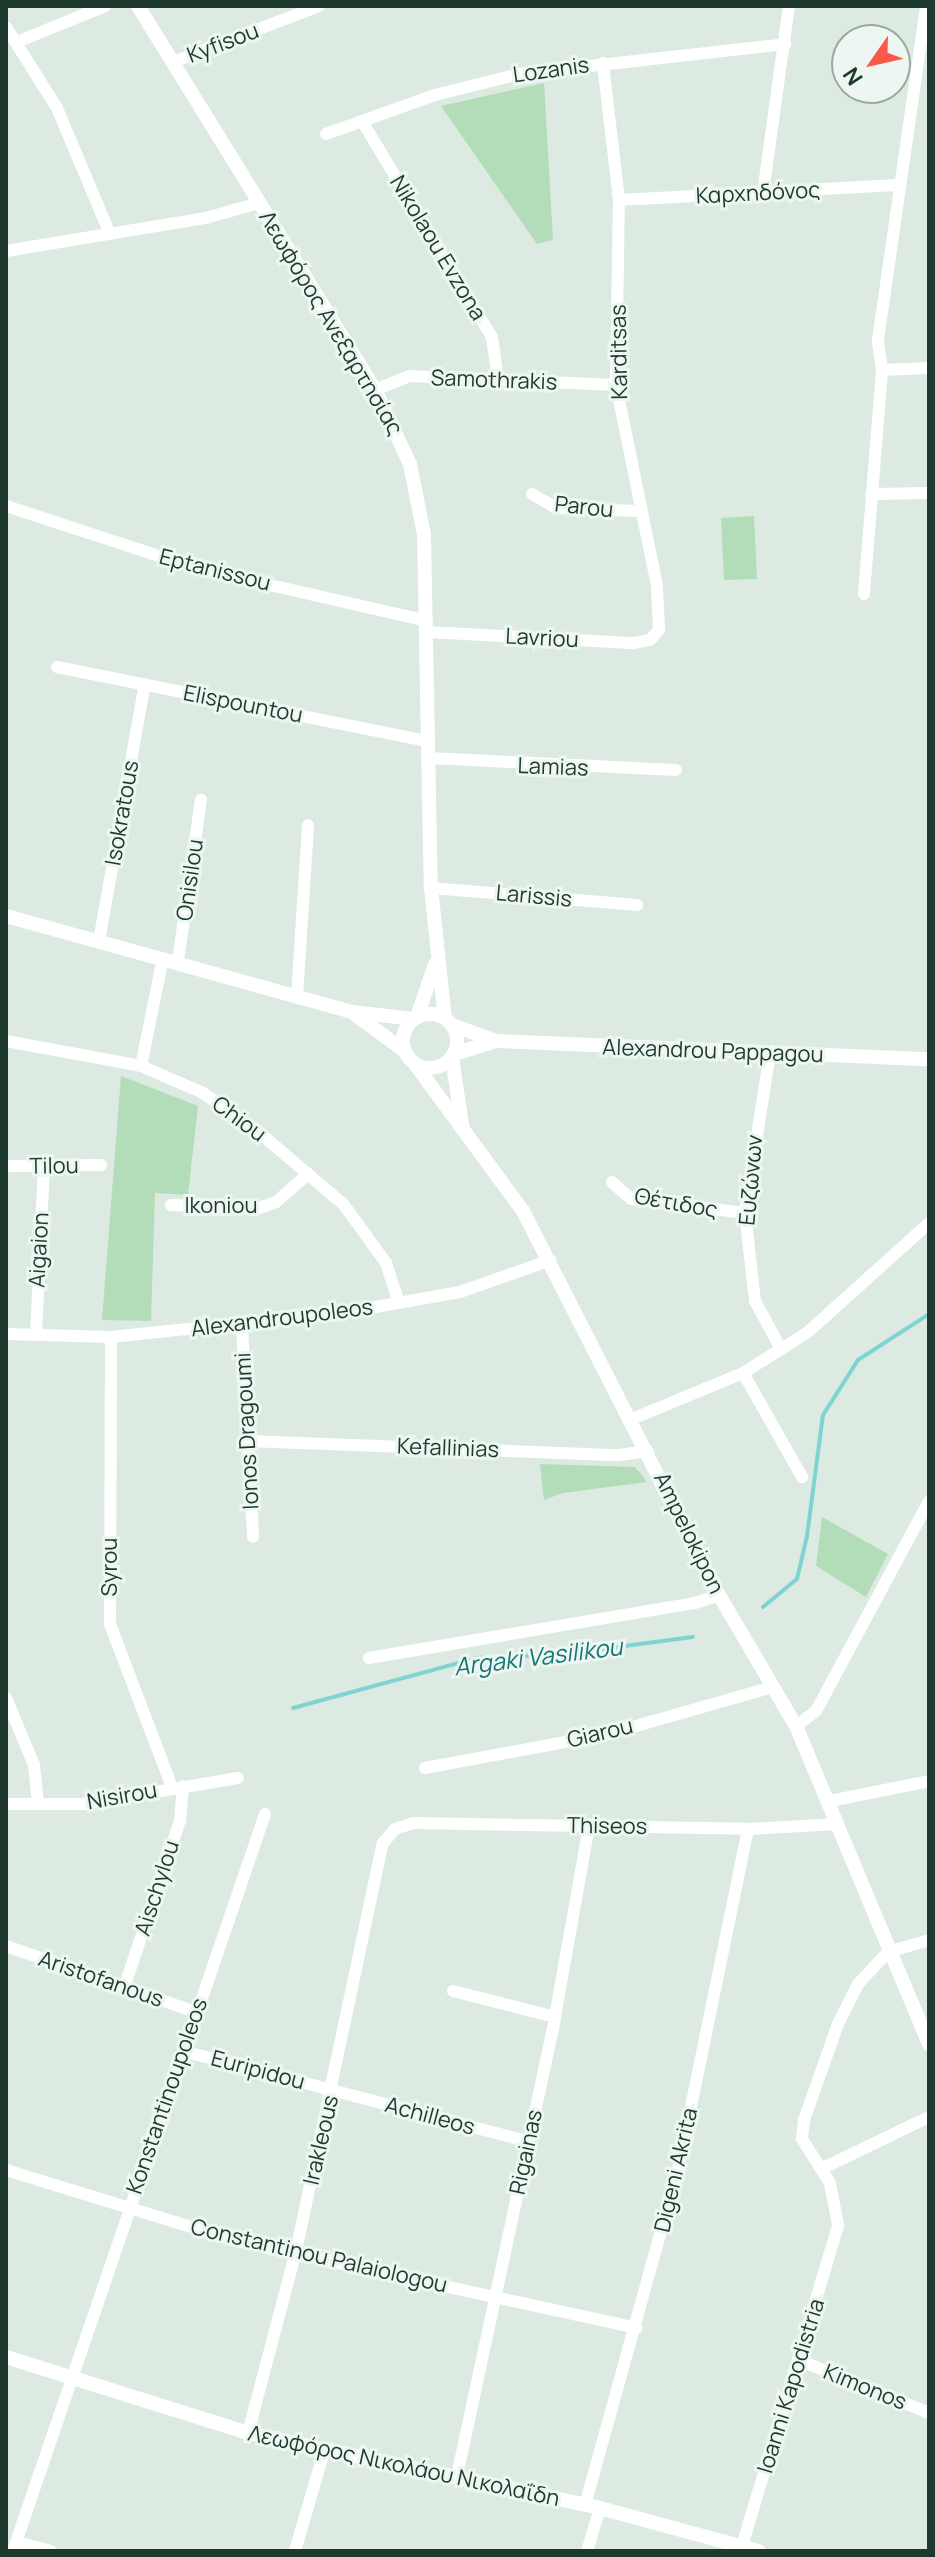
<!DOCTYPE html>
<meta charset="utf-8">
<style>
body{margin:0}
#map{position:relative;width:935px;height:2557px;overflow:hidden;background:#dceae2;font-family:Manrope,sans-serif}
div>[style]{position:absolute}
.green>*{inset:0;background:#b3ddb8}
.stream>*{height:4px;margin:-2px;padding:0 2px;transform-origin:2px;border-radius:2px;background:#80d3d3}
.minor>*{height:12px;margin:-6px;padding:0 6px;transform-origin:6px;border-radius:6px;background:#fff}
.tertiary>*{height:14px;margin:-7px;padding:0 7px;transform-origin:7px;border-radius:7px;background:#fff}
.tertiary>.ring{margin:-7px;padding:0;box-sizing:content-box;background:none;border:14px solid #fff;border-radius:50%}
span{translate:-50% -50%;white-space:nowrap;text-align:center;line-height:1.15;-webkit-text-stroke:6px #edf6f0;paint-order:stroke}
.street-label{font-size:22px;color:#1e392d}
.water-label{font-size:24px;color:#157778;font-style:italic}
.frame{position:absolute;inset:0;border:8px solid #1e392d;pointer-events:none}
.north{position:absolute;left:831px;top:24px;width:80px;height:80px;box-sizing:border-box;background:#edf6f0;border:2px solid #9aaaa2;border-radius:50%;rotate:236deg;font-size:22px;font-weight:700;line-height:32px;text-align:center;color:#1e392d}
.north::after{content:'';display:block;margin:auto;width:28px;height:36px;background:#fa594a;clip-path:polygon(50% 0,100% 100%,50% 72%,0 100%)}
</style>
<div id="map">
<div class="green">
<div style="clip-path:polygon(544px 83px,553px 240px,537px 244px,441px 106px)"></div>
<div style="clip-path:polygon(754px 516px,757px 579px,724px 580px,721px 518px)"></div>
<div style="clip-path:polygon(121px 1076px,198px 1106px,188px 1195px,155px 1193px,151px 1321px,102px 1320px)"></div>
<div style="clip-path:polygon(540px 1464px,635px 1467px,647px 1482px,563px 1493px,544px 1500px)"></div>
<div style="clip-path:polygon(822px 1517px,888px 1554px,866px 1597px,816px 1566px)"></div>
</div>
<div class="stream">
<div style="left:763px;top:1607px;width:44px;rotate:-39.5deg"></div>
<div style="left:797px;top:1579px;width:44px;rotate:-76.9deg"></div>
<div style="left:807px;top:1536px;width:122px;rotate:-82.5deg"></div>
<div style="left:823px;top:1415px;width:65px;rotate:-57.5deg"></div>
<div style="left:858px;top:1360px;width:85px;rotate:-32.9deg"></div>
<div style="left:293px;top:1708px;width:191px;rotate:-15.2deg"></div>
<div style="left:477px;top:1658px;width:79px;rotate:-2.2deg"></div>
<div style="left:556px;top:1655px;width:138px;rotate:-7.5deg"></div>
</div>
<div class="minor">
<div style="left:6px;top:27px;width:96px;rotate:57.8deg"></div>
<div style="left:57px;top:108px;width:137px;rotate:67.2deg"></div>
<div style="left:17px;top:42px;width:95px;rotate:-22.2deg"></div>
<div style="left:173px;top:62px;width:156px;rotate:-21deg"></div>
<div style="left:362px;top:121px;width:252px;rotate:59deg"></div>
<div style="left:492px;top:337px;width:43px;rotate:82.1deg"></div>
<div style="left:326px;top:134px;width:116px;rotate:-19.7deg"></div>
<div style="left:435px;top:95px;width:87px;rotate:-14deg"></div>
<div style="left:519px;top:74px;width:268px;rotate:-6.4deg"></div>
<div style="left:763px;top:193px;width:189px;rotate:-82.1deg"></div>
<div style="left:619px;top:200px;width:279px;rotate:-3.1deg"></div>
<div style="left:6px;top:251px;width:203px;rotate:-9.4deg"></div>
<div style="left:206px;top:218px;width:55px;rotate:-15.8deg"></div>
<div style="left:882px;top:370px;width:47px;rotate:-2.4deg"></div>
<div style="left:375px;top:390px;width:37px;rotate:-22deg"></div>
<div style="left:409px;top:376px;width:207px;rotate:2.5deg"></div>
<div style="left:532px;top:494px;width:28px;rotate:30deg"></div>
<div style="left:556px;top:508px;width:82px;rotate:2.1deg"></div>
<div style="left:871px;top:494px;width:58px;rotate:-1deg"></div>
<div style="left:6px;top:506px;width:200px;rotate:18.1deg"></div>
<div style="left:196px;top:568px;width:237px;rotate:12.9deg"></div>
<div style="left:864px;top:594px;width:225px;rotate:-85.4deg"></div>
<div style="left:882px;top:370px;width:30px;rotate:-98deg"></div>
<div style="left:878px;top:340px;width:337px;rotate:-81.8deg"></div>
<div style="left:428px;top:632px;width:206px;rotate:3.1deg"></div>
<div style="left:634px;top:643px;width:16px;rotate:-11deg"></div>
<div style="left:650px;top:640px;width:13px;rotate:-48deg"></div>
<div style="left:659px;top:630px;width:44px;rotate:-92.6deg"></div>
<div style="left:657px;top:586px;width:205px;rotate:-101.5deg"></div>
<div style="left:616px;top:385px;width:185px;rotate:-89.1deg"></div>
<div style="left:619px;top:200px;width:138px;rotate:-96.7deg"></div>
<div style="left:57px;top:667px;width:379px;rotate:11.3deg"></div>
<div style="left:429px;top:758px;width:247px;rotate:2.8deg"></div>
<div style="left:431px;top:888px;width:207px;rotate:4.7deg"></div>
<div style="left:99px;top:941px;width:261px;rotate:-79.9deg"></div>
<div style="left:178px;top:961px;width:163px;rotate:-81.9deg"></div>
<div style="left:297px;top:996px;width:171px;rotate:-86.3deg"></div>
<div style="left:6px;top:1041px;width:137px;rotate:10.5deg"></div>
<div style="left:141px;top:1066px;width:68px;rotate:23.5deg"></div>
<div style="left:203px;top:1093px;width:62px;rotate:34.5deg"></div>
<div style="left:254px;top:1128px;width:118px;rotate:40.5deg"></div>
<div style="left:344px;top:1205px;width:72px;rotate:54.1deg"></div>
<div style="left:386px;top:1263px;width:42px;rotate:72deg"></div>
<div style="left:770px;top:1053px;width:162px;rotate:98.9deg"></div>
<div style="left:745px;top:1213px;width:89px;rotate:83.5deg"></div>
<div style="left:755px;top:1301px;width:55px;rotate:61.6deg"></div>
<div style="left:141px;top:1066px;width:110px;rotate:-78.5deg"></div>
<div style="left:6px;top:1166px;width:95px;rotate:-0.6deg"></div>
<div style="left:612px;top:1182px;width:25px;rotate:42deg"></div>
<div style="left:631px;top:1199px;width:115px;rotate:7deg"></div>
<div style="left:171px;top:1205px;width:88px;rotate:2deg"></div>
<div style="left:259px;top:1208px;width:18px;rotate:-19deg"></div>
<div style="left:276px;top:1202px;width:43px;rotate:-41.2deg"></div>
<div style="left:242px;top:1325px;width:212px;rotate:87deg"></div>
<div style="left:6px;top:1334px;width:105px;rotate:1.6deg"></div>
<div style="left:111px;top:1337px;width:237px;rotate:-6deg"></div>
<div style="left:347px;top:1312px;width:115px;rotate:-10deg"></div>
<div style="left:460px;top:1292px;width:96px;rotate:-19.4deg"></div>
<div style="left:36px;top:1334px;width:167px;rotate:-87.3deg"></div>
<div style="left:111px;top:1337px;width:287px;rotate:90.2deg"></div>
<div style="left:110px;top:1624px;width:174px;rotate:69.2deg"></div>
<div style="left:743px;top:1373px;width:120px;rotate:60.4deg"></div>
<div style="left:632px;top:1419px;width:120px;rotate:-22.5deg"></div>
<div style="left:743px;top:1373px;width:77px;rotate:-32.2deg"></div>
<div style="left:808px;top:1332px;width:163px;rotate:-42deg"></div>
<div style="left:247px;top:1441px;width:372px;rotate:2.2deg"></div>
<div style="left:619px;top:1455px;width:29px;rotate:-8deg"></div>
<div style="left:369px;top:1658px;width:331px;rotate:-9.6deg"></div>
<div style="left:695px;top:1603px;width:25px;rotate:-18deg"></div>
<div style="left:6px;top:1698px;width:73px;rotate:67.3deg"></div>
<div style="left:34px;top:1765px;width:38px;rotate:84deg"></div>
<div style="left:796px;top:1726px;width:25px;rotate:-37deg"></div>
<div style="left:816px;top:1711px;width:238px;rotate:-61.7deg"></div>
<div style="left:425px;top:1768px;width:186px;rotate:-10.5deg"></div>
<div style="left:608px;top:1734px;width:172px;rotate:-15.9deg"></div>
<div style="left:830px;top:1801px;width:101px;rotate:-11.4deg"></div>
<div style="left:6px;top:1804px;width:78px"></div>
<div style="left:84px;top:1804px;width:156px;rotate:-9.6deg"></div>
<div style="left:6px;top:1946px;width:201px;rotate:19.2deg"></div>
<div style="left:124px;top:1988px;width:176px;rotate:-71.5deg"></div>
<div style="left:180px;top:1821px;width:35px;rotate:-85deg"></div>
<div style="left:453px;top:1991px;width:105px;rotate:14.3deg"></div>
<div style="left:183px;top:2051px;width:356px;rotate:14.7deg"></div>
<div style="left:821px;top:2169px;width:120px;rotate:-25.7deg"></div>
<div style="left:6px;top:2170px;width:238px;rotate:17.1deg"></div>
<div style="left:233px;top:2240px;width:413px;rotate:12.3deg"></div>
<div style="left:801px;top:2361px;width:138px;rotate:22.1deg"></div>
<div style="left:248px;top:2433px;width:188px;rotate:-75.2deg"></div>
<div style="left:296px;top:2251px;width:417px;rotate:-78deg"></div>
<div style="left:383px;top:1843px;width:18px;rotate:-49deg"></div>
<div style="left:395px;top:1829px;width:19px;rotate:-18deg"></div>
<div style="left:413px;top:1823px;width:335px;rotate:1deg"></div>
<div style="left:748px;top:1829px;width:90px;rotate:-3.2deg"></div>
<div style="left:457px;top:2476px;width:469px;rotate:-77.9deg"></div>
<div style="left:555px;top:2017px;width:194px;rotate:-79.9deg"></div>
<div style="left:585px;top:2505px;width:348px;rotate:-74.5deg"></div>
<div style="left:678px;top:2170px;width:348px;rotate:-78.4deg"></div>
<div style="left:17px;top:2542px;width:35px;rotate:15deg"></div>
<div style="left:742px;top:2546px;width:335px;rotate:-73.3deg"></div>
<div style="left:838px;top:2225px;width:43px;rotate:-100.8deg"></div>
<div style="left:830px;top:2183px;width:52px;rotate:-122.5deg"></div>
<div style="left:802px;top:2139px;width:19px;rotate:-84deg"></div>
<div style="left:804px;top:2120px;width:102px;rotate:-70.5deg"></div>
<div style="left:838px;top:2024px;width:45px;rotate:-63.4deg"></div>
<div style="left:858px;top:1984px;width:44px;rotate:-46.8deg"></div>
<div style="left:888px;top:1952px;width:43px;rotate:-16.3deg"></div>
<div style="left:13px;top:2551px;width:779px;rotate:-71.12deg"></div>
<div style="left:295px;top:2551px;width:103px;rotate:-73.7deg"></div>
<div style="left:587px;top:2551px;width:45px;rotate:-73.2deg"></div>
</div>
<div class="tertiary">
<div style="left:138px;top:6px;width:451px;rotate:58.3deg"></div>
<div style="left:375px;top:390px;width:82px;rotate:64.7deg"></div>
<div style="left:410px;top:464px;width:72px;rotate:78.8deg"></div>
<div style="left:424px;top:535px;width:353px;rotate:88.9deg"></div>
<div style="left:431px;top:888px;width:131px;rotate:83.9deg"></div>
<div style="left:6px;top:916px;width:359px;rotate:15.5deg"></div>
<div style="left:352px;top:1012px;width:62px;rotate:6.4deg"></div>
<div style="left:353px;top:1013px;width:64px;rotate:36.2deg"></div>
<div class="ring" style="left:403px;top:1014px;width:40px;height:40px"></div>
<div style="left:417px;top:1017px;width:56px;rotate:-71.2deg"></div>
<div style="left:452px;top:1025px;width:47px;rotate:20deg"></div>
<div style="left:496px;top:1041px;width:433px;rotate:2.4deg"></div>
<div style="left:454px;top:1054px;width:44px;rotate:-17.2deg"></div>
<div style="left:452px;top:1058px;width:67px;rotate:81.4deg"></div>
<div style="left:415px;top:1064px;width:182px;rotate:53.7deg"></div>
<div style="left:523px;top:1211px;width:431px;rotate:63deg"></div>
<div style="left:719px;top:1595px;width:152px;rotate:59.6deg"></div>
<div style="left:796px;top:1726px;width:345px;rotate:67.3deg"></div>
<div style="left:6px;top:2357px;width:254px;rotate:17.4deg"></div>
<div style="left:248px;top:2433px;width:360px;rotate:12deg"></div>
<div style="left:600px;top:2508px;width:164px;rotate:15.2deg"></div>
</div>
<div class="street-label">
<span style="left:223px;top:43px;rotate:-21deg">Kyfisou</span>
<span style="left:551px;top:70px;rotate:-8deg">Lozanis</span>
<span style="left:758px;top:193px;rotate:-3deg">Καρχηδόνος</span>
<span style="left:438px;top:248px;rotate:59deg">Nikolaou Evzona</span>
<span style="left:331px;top:323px;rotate:59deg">Λεωφόρος Ανεξαρτησίας</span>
<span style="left:619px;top:352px;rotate:-91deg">Karditsas</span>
<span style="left:494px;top:380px;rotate:2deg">Samothrakis</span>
<span style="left:584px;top:507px;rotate:6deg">Parou</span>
<span style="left:215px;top:570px;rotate:14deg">Eptanissou</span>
<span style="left:542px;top:638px;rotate:3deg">Lavriou</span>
<span style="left:243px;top:704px;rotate:11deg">Elispountou</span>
<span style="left:553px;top:767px;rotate:2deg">Lamias</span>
<span style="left:122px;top:813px;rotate:-80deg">Isokratous</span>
<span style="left:190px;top:880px;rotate:-82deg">Onisilou</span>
<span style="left:534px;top:896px;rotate:5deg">Larissis</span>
<span style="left:713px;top:1051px;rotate:2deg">Alexandrou Pappagou</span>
<span style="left:239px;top:1119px;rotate:36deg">Chiou</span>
<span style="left:54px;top:1166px;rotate:-1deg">Tilou</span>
<span style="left:751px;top:1180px;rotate:-85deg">Ευζώνων</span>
<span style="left:676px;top:1203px;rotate:10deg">Θέτιδος</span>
<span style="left:221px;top:1206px">Ikoniou</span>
<span style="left:39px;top:1250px;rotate:-87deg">Aigaion</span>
<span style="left:282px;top:1318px;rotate:-7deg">Alexandroupoleos</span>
<span style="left:247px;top:1431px;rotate:-93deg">Ionos Dragoumi</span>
<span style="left:448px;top:1448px;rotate:2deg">Kefallinias</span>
<span style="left:689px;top:1533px;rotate:64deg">Ampelokipon</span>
<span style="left:110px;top:1567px;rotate:-90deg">Syrou</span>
<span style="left:600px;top:1733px;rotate:-13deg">Giarou</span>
<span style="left:122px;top:1796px;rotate:-10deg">Nisirou</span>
<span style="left:607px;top:1826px;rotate:1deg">Thiseos</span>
<span style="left:157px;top:1888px;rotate:-72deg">Aischylou</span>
<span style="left:101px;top:1979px;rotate:19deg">Aristofanous</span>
<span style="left:258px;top:2070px;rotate:15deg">Euripidou</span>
<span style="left:167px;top:2096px;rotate:-71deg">Konstantinoupoleos</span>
<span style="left:430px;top:2116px;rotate:15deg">Achilleos</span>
<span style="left:321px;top:2140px;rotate:-77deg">Irakleous</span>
<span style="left:526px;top:2152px;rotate:-78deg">Rigainas</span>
<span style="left:676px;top:2170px;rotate:-77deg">Digeni Akrita</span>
<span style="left:319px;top:2256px;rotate:13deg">Constantinou Palaiologou</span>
<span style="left:791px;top:2386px;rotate:-73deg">Ioanni Kapodistria</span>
<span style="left:865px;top:2387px;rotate:22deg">Kimonos</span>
<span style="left:404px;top:2466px;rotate:12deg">Λεωφόρος Νικολάου Νικολαΐδη</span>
</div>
<div class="water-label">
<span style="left:538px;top:1656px;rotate:-7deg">Argaki Vasilikou</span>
</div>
<div class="frame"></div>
<div class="north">N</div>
</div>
